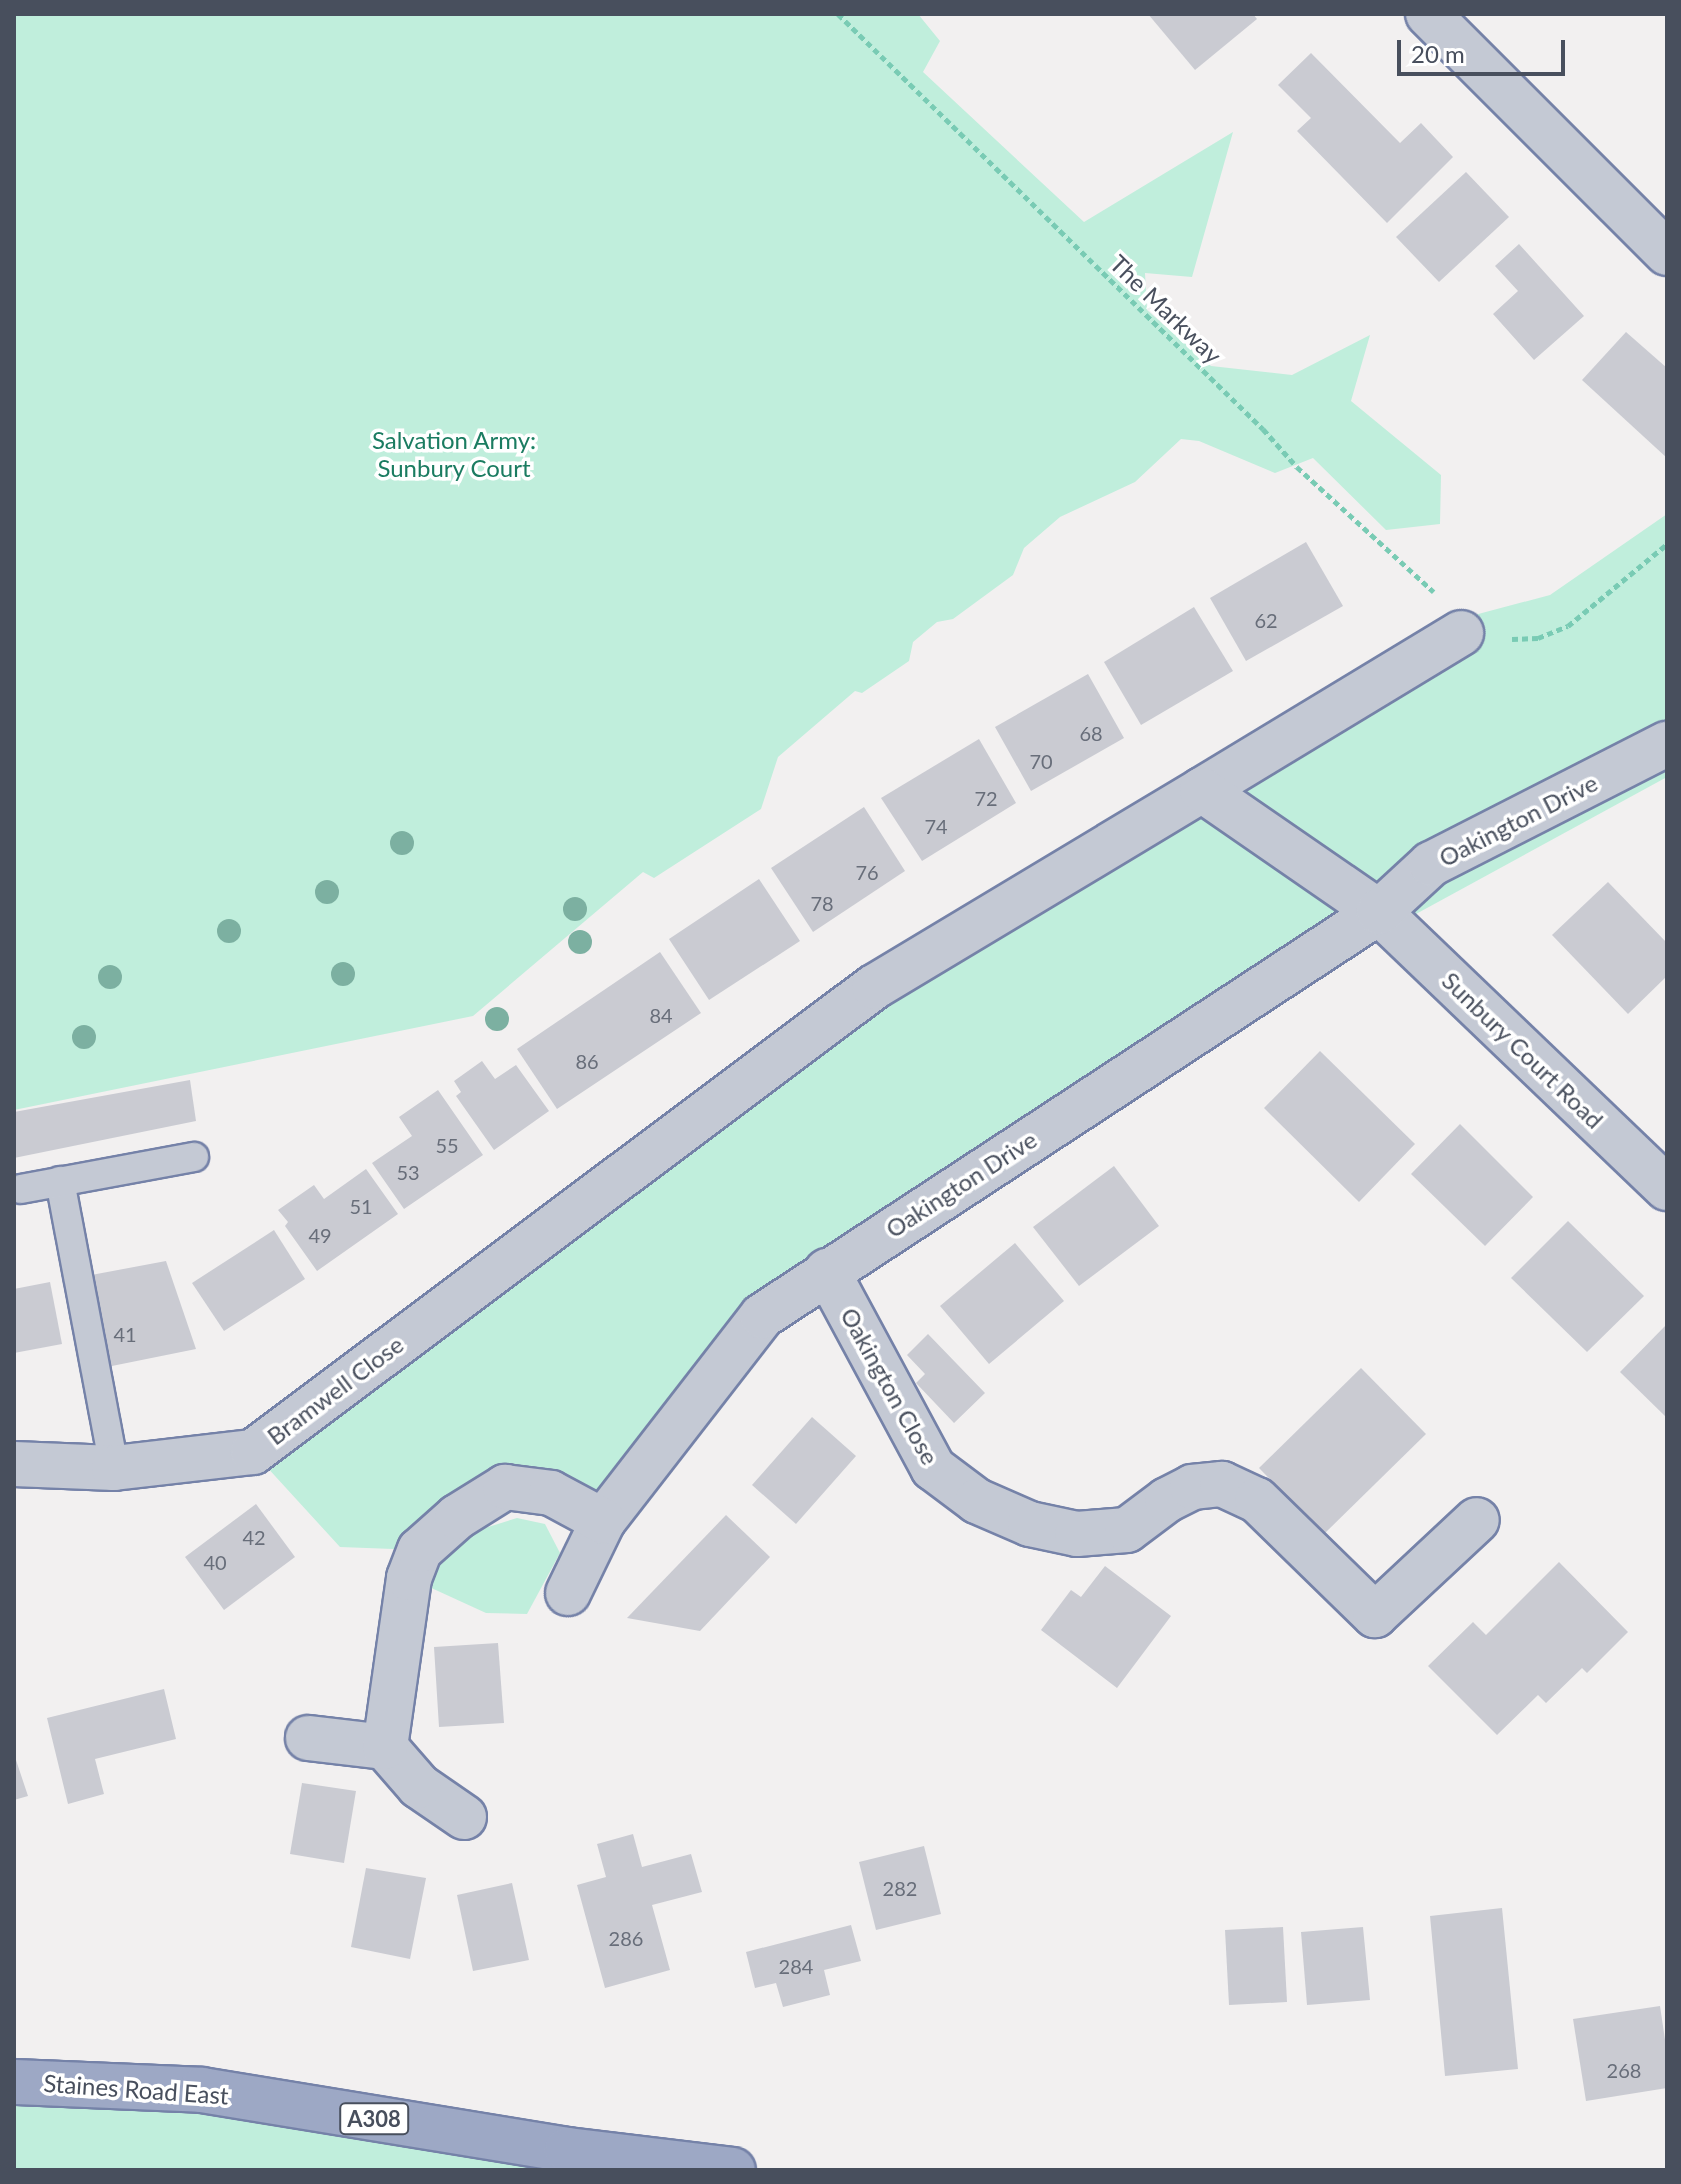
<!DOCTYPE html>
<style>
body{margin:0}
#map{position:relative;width:1681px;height:2184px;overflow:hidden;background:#f2f0f0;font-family:Lato,sans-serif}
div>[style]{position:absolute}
.green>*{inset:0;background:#c0eedc}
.building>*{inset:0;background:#cacbd2}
.path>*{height:5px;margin-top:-2.5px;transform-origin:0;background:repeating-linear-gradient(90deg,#79cbb4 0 6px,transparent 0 10px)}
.roads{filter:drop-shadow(2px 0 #7582a8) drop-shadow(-2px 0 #7582a8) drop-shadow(0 2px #7582a8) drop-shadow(0 -2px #7582a8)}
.service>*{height:28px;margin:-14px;padding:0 14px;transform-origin:14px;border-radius:14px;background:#c4c9d4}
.minor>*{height:44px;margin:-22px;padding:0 22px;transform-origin:22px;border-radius:22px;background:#c4c9d4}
.trunk>*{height:44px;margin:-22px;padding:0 22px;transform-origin:22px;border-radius:22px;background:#9da8c5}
.trees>*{width:24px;height:24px;margin:-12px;border-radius:50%;background:#7cb0a1}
span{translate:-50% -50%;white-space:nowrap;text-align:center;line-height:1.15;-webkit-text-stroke:7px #fff;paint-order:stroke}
.number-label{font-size:20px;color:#686e7a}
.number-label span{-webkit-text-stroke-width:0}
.shield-label span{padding:2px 6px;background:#fff;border:2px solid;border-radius:6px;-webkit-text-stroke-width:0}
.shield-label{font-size:22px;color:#484f5d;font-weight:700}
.street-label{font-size:24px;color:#484f5d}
.park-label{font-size:24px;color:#1b7c61}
.frame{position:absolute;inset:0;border:16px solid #484f5d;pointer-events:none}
.scale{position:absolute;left:1397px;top:40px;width:168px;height:36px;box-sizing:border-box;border:4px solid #484f5d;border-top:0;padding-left:10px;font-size:24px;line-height:28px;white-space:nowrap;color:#484f5d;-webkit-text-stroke:6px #fff;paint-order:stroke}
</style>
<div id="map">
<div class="green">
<div style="clip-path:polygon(14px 14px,918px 14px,940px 41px,923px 72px,1084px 222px,1233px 132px,1192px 277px,1145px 273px,1147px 310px,1211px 366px,1292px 375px,1370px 335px,1351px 401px,1441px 475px,1440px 524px,1386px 530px,1313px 458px,1275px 473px,1199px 441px,1181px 439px,1135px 482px,1060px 517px,1024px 548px,1013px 575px,953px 619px,937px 622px,913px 642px,909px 661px,862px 693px,855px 691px,778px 757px,761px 809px,654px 878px,643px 872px,473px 1016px,14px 1110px)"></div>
<div style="clip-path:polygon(1667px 514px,1667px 777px,1394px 926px,827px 1271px,603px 1521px,506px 1487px,420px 1550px,340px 1547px,253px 1452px,609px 1184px,1467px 617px,1550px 595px)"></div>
<div style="clip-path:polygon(517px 1518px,545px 1524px,560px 1553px,527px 1614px,486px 1613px,427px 1586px,444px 1559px,469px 1533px)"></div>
<div style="clip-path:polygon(14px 2082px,733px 2170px,14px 2170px)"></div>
</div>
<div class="building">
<div style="clip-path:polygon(1148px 14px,1253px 14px,1257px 19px,1195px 70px)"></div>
<div style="clip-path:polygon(1311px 53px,1400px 143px,1421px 123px,1453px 157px,1387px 223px,1297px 131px,1311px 118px,1278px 85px)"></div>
<div style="clip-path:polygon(1466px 172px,1509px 217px,1439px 282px,1396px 237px)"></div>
<div style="clip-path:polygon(1519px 244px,1584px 316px,1534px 360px,1493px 314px,1518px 291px,1495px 266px)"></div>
<div style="clip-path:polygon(1626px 332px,1667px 368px,1667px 458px,1582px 380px)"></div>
<div style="clip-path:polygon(1306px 542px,1343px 606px,1246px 661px,1210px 598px)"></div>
<div style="clip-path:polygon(1194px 607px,1233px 671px,1141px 725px,1104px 662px)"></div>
<div style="clip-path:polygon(1088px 674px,1124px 738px,1031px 791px,995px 727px)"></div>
<div style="clip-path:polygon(979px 739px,1016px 803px,922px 861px,881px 798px)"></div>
<div style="clip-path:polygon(864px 807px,905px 871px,813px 932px,771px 868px)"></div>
<div style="clip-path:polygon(759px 879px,800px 941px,709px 1000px,669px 939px)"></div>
<div style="clip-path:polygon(1608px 882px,1667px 943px,1667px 976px,1628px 1014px,1552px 935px)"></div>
<div style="clip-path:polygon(660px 952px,701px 1013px,557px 1109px,517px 1049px)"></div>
<div style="clip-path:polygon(1320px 1051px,1415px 1144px,1359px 1202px,1264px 1108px)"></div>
<div style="clip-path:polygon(482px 1061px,495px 1079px,516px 1065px,549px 1111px,494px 1150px,456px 1096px,461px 1092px,454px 1081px)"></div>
<div style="clip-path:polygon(190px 1080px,196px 1121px,14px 1158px,14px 1112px)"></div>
<div style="clip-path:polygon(438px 1090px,483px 1155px,404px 1209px,372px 1163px,412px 1136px,399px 1117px)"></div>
<div style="clip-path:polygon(1460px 1124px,1533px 1197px,1485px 1246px,1411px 1174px)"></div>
<div style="clip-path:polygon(1114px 1166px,1159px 1226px,1079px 1286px,1033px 1227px)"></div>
<div style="clip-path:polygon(366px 1169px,398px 1214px,317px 1271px,285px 1226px,288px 1222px,278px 1210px,314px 1185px,324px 1199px)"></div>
<div style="clip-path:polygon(1568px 1221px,1644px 1296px,1587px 1352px,1511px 1278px)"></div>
<div style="clip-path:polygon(274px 1230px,305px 1279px,224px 1331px,192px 1283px)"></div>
<div style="clip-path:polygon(1015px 1243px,1064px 1301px,989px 1364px,940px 1306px)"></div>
<div style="clip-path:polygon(166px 1261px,196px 1349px,102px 1368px,86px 1276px)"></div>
<div style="clip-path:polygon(50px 1282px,62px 1344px,14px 1353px,14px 1289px)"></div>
<div style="clip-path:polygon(1667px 1324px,1667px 1418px,1620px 1372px)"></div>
<div style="clip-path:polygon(928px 1334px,985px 1393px,954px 1423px,916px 1383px,925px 1374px,907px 1355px)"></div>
<div style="clip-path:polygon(1361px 1368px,1426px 1434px,1324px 1534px,1259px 1468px)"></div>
<div style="clip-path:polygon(812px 1417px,856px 1456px,796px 1524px,752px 1485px)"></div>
<div style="clip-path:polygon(256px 1504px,295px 1557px,224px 1610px,185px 1557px)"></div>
<div style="clip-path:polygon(726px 1515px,770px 1557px,700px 1631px,627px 1618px)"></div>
<div style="clip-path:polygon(1559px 1562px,1628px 1632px,1587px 1673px,1582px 1668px,1546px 1703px,1538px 1695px,1497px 1735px,1428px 1666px,1473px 1622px,1486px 1635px)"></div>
<div style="clip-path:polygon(1105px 1566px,1171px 1616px,1117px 1688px,1041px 1630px,1071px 1590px,1081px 1597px)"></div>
<div style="clip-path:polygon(498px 1643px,504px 1723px,439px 1727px,434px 1647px)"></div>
<div style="clip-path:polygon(164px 1689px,176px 1739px,95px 1759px,104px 1794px,68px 1804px,47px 1718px)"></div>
<div style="clip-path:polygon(14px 1754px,28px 1796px,14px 1800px)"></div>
<div style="clip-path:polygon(302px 1783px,356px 1791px,344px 1863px,290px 1854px)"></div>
<div style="clip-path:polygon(633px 1834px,642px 1867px,691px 1854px,702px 1892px,652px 1905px,670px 1970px,605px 1988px,577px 1885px,606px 1877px,597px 1844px)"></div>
<div style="clip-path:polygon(924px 1846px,941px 1914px,876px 1930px,859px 1862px)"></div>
<div style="clip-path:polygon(366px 1868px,426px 1878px,410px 1959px,351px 1947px)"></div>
<div style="clip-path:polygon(512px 1883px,529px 1960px,473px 1971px,457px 1895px)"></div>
<div style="clip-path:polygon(1502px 1908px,1518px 2069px,1445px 2076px,1430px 1916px)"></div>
<div style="clip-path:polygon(851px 1925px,861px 1961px,824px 1970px,830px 1995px,783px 2007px,776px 1983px,755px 1988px,746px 1952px)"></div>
<div style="clip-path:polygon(1283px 1927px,1287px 2002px,1229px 2005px,1225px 1930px)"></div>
<div style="clip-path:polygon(1363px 1927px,1370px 2000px,1307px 2005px,1301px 1932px)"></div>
<div style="clip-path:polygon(1660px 2006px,1667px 2053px,1667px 2088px,1586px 2101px,1573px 2019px)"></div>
</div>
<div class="path">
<div style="left:838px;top:14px;width:594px;rotate:44.32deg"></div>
<div style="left:1263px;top:429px;width:51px;rotate:48.2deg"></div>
<div style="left:1297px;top:467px;width:185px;rotate:42.4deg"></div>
<div style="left:1512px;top:639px;width:26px;rotate:-2deg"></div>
<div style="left:1538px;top:638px;width:32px;rotate:-22deg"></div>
<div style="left:1568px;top:626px;width:129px;rotate:-39.6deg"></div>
</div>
<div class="roads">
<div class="service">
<div style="left:60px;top:1181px;width:292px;rotate:79.3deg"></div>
<div style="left:21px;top:1189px;width:176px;rotate:-10.5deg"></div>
</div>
<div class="minor">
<div style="left:1428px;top:14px;width:338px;rotate:45deg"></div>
<div style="left:1202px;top:790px;width:303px;rotate:-31.2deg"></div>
<div style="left:827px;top:1271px;width:224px;rotate:61.7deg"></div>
<div style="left:933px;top:1468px;width:55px;rotate:36.9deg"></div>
<div style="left:977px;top:1501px;width:58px;rotate:23.5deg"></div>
<div style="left:1030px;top:1524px;width:48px;rotate:12deg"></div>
<div style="left:1077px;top:1534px;width:50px;rotate:-4.6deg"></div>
<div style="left:1127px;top:1530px;width:50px;rotate:-36.9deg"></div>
<div style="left:1167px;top:1500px;width:28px;rotate:-27deg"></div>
<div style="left:1192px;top:1487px;width:30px;rotate:-6deg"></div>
<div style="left:1222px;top:1484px;width:38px;rotate:25deg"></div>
<div style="left:1257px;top:1500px;width:165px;rotate:44.3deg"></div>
<div style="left:1375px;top:1615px;width:139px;rotate:-43deg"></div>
<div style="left:14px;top:1464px;width:100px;rotate:2.3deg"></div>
<div style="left:114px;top:1468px;width:140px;rotate:-6.6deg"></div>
<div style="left:253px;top:1452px;width:776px;rotate:-36.83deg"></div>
<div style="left:874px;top:987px;width:383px;rotate:-31deg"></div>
<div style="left:1202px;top:790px;width:215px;rotate:34.6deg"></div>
<div style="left:1379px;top:912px;width:399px;rotate:43.8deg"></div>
<div style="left:568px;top:1593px;width:80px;rotate:-64.1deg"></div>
<div style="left:603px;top:1521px;width:259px;rotate:-52.2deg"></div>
<div style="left:762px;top:1316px;width:737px;rotate:-33.22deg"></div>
<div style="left:1379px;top:912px;width:71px;rotate:-42.7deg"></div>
<div style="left:1431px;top:864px;width:265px;rotate:-27deg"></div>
<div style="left:308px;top:1738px;width:78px;rotate:6.7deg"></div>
<div style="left:464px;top:1817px;width:55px;rotate:-145.4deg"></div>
<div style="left:419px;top:1786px;width:52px;rotate:-131.1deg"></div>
<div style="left:385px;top:1747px;width:171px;rotate:-81.9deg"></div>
<div style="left:409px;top:1578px;width:30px;rotate:-69deg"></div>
<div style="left:420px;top:1550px;width:50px;rotate:-41.7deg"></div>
<div style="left:457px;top:1517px;width:57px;rotate:-32deg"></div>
<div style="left:505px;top:1487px;width:46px;rotate:7.4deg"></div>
<div style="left:551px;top:1493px;width:59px;rotate:28.3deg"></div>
</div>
<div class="trunk">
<div style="left:14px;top:2082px;width:188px;rotate:2.4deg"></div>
<div style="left:202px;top:2090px;width:370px;rotate:9.3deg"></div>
<div style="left:567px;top:2150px;width:167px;rotate:6.9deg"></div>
</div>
</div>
<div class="trees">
<div style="left:402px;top:843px"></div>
<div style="left:327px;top:892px"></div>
<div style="left:575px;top:909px"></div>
<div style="left:229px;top:931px"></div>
<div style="left:580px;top:942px"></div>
<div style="left:343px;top:974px"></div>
<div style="left:110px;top:977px"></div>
<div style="left:497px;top:1019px"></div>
<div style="left:84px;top:1037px"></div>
</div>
<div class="number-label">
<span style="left:1266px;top:620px">62</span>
<span style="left:1091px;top:733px">68</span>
<span style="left:1041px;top:761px">70</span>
<span style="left:986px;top:798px">72</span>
<span style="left:936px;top:826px">74</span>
<span style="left:867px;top:872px">76</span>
<span style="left:822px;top:903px">78</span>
<span style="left:661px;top:1015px">84</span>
<span style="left:587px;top:1061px">86</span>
<span style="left:447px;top:1145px">55</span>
<span style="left:408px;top:1172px">53</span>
<span style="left:361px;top:1206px">51</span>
<span style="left:320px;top:1235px">49</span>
<span style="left:125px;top:1334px">41</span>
<span style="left:254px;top:1537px">42</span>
<span style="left:215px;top:1562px">40</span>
<span style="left:900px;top:1888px">282</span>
<span style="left:626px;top:1938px">286</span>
<span style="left:796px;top:1966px">284</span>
<span style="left:1624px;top:2070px">268</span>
</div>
<div class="shield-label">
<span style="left:374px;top:2119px">A308</span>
</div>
<div class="street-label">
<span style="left:1166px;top:309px;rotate:44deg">The Markway</span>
<span style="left:1518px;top:820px;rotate:-27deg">Oakington Drive</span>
<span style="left:1523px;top:1050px;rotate:44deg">Sunbury Court Road</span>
<span style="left:961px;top:1184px;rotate:-33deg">Oakington Drive</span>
<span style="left:890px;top:1386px;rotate:61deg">Oakington Close</span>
<span style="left:335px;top:1390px;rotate:-37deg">Bramwell Close</span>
<span style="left:136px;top:2089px;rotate:4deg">Staines Road East</span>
</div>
<div class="park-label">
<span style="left:454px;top:454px">Salvation Army:<br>Sunbury Court</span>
</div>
<div class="frame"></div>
<div class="scale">20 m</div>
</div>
